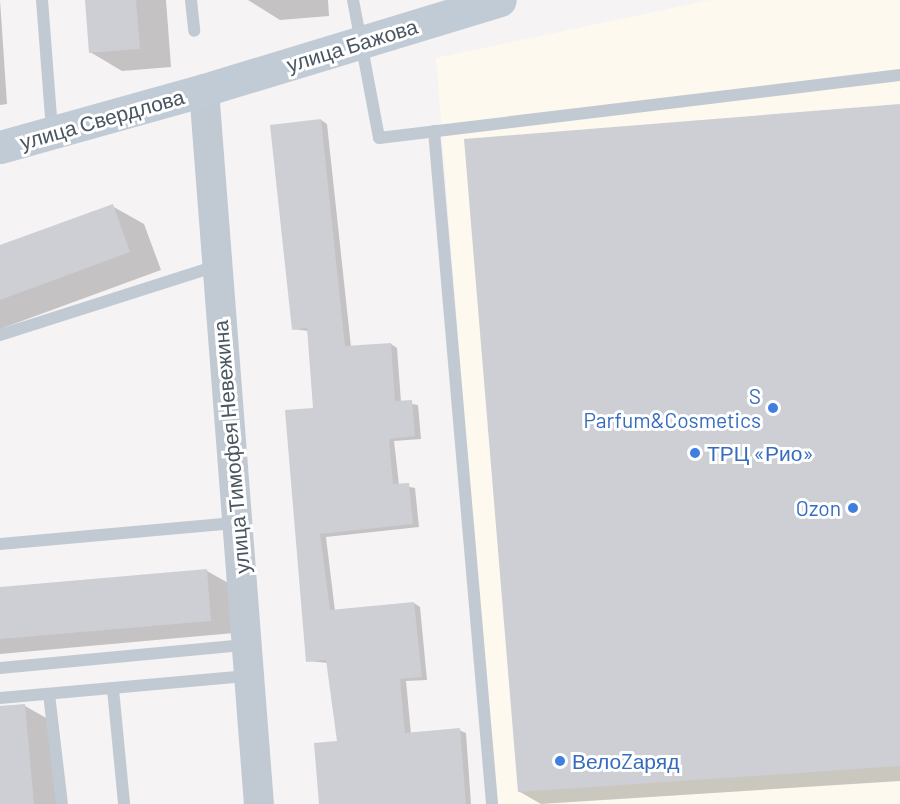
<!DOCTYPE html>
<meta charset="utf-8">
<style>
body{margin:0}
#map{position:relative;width:900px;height:804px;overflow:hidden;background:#f5f3f3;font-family:Barlow,sans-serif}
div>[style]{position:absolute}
.commercial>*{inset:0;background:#fdf9ef}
.shadow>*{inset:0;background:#0003}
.building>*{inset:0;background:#cdcfd5}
.service>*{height:12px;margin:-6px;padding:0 6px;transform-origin:6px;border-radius:6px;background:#c1cad2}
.tertiary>*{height:30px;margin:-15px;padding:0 15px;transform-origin:15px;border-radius:15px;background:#c1cad2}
.secondary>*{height:33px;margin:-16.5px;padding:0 16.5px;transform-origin:16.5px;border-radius:16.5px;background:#c1cbd6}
.dots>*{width:16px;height:16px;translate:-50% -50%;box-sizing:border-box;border:3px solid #fff;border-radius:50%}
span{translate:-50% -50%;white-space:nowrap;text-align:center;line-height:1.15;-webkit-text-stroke:6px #fff;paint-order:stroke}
.street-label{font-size:21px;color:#4a5661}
.shop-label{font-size:21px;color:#366cbe}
.right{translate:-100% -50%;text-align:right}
.left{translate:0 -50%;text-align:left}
</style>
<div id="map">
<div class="commercial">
<div style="clip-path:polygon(710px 0,900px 0,900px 804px,495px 804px,436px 58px)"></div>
</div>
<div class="shadow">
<div style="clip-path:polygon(0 0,7px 104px,0 105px)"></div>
<div style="clip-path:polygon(86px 0,166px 0,171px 67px,122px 71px,90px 52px)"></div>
<div style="clip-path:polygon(248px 0,328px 0,329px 16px,280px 20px)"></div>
<div style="clip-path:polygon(900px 106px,900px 781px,541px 804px,520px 792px)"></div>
<div style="clip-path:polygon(321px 120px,327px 124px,351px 347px,391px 344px,397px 348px,401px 402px,418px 405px,421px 439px,394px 441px,399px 485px,415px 488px,419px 527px,326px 537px,335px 611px,414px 603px,420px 607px,427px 680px,406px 681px,411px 734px,459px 730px,466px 733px,471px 804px,321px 804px,339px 742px,328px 663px,308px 661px,315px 409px,308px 331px,293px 329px)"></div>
<div style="clip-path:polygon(112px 206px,144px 224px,161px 270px,0 329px,0 247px)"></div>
<div style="clip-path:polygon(207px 571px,230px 584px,234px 633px,0 654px,0 589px)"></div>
<div style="clip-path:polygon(25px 706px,57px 724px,63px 804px,0 804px,0 707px)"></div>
</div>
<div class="building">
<div style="clip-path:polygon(85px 0,136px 0,140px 49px,89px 53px)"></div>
<div style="clip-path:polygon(900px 104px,900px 766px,518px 792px,464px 139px)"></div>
<div style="clip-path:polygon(321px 119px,345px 346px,391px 343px,395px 401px,412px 400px,415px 436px,389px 439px,393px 484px,409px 483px,413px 524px,320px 534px,330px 610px,414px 602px,422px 677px,400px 679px,405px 733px,460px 728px,466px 804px,319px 804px,314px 743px,337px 741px,326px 660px,306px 662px,285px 410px,313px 408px,307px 328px,292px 330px,270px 125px)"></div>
<div style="clip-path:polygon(113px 204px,130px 252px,0 300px,0 245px)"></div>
<div style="clip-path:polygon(207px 569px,211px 621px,0 639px,0 587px)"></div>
<div style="clip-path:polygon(25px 704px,34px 804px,0 804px,0 706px)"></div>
</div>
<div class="service">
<div style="left:42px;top:0;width:131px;rotate:85.6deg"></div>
<div style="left:191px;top:0;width:31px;rotate:84deg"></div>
<div style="left:353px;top:0;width:140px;rotate:79.3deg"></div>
<div style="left:379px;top:138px;width:525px;rotate:-6.89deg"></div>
<div style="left:434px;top:131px;width:675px;rotate:85.07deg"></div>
<div style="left:0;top:335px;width:227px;rotate:-17.7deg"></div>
<div style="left:0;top:544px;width:238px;rotate:-5.1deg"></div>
<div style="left:0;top:668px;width:246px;rotate:-5.4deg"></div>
<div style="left:113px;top:689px;width:116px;rotate:84.5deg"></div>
<div style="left:49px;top:694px;width:111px;rotate:83.3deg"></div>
<div style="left:0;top:698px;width:249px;rotate:-5.1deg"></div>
</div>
<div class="tertiary">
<div style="left:204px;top:90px;width:716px;rotate:85.6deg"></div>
</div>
<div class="secondary">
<div style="left:0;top:147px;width:212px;rotate:-15.6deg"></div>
<div style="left:204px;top:90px;width:309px;rotate:-16.9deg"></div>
</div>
<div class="dots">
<div style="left:773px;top:408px;background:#3f7fe0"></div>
<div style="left:695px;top:453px;background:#3f7fe0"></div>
<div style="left:853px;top:508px;background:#3f7fe0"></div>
<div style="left:560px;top:761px;background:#3f7fe0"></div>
</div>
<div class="street-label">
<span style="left:352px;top:45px;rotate:-17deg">улица Бажова</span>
<span style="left:102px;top:119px;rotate:-16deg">улица Свердлова</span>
<span style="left:231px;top:447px;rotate:-95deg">улица Тимофея Невежина</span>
</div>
<div class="shop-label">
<span class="right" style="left:761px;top:408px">S<br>Parfum&amp;Cosmetics</span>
<span class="left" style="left:707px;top:453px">ТРЦ «Рио»</span>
<span class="right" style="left:841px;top:508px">Ozon</span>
<span class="left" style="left:572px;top:761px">ВелоZаряд</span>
</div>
</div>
